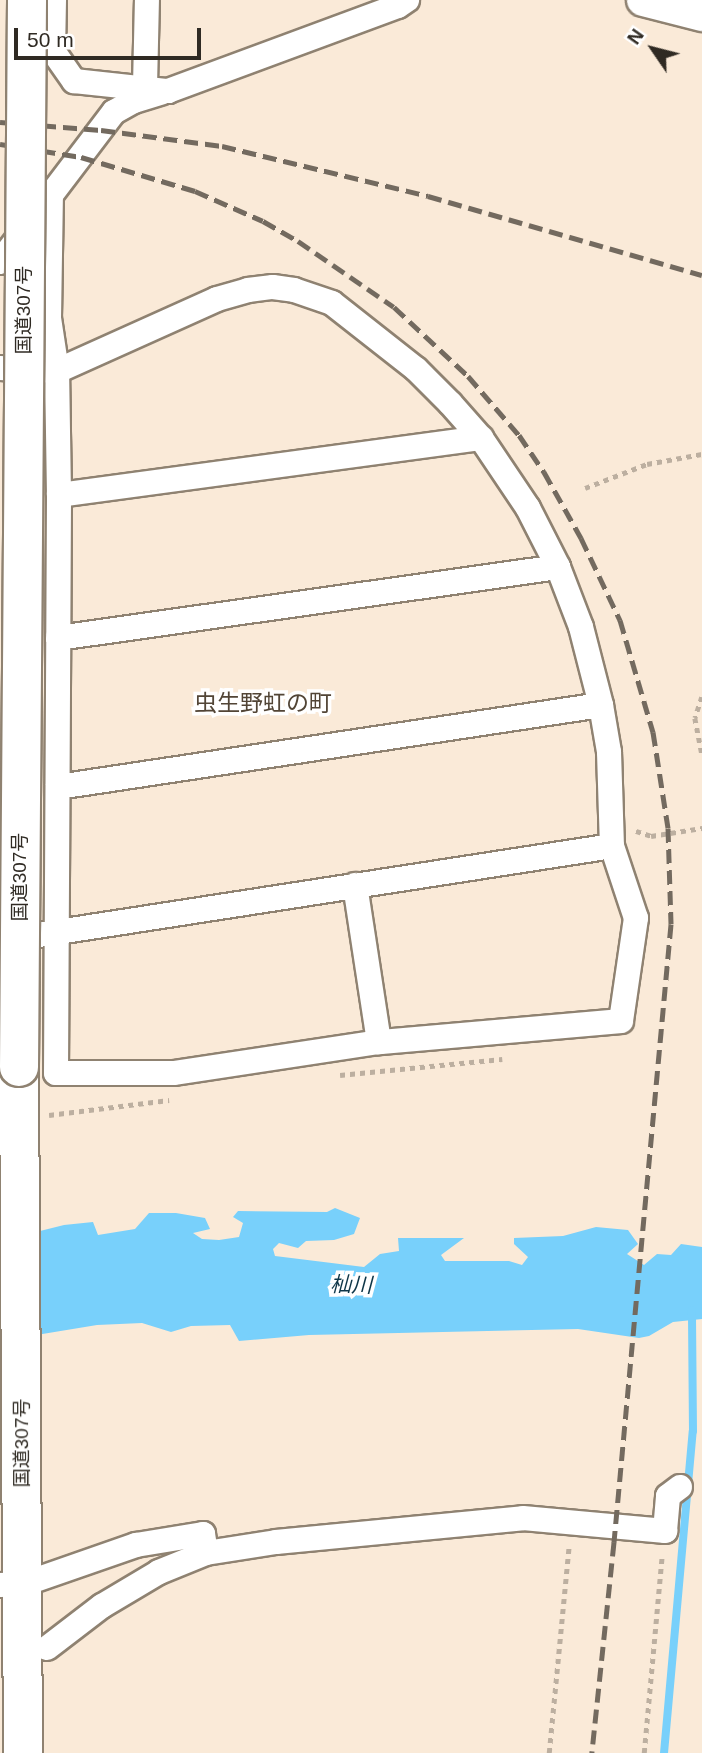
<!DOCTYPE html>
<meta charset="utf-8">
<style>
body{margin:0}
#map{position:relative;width:702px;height:1753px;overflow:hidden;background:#faead8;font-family:Arial,"Noto Sans JP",sans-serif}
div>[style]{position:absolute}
.water>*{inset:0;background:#78d0fb}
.stream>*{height:8px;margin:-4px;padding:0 4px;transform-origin:4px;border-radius:4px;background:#78d0fb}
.path>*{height:4.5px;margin-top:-2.25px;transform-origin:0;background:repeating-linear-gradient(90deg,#bcafa0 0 5px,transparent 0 10px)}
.roads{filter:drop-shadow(2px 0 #8f8271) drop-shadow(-2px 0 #8f8271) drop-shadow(0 2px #8f8271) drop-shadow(0 -2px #8f8271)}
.minor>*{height:24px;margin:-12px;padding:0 12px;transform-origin:12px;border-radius:12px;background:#fff}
.tertiary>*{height:32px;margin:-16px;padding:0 16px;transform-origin:16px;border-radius:16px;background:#fff}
.trunk>*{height:38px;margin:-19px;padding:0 19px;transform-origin:19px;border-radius:19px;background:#fff}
.rail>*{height:5px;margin-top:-2.5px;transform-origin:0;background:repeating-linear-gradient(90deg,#736a5f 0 14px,transparent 0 21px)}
.bridges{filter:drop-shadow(2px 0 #8f8271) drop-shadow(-2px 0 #8f8271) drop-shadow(0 2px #8f8271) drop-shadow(0 -2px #8f8271)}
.trunk-bridge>*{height:38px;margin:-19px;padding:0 19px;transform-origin:19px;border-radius:19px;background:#fff}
span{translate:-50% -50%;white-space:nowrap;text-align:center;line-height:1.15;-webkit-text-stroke:7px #fff;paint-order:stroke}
.street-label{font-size:19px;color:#2f2a23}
.water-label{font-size:21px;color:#0e3648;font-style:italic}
.quarter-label{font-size:23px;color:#524536}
.north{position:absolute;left:618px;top:14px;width:70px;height:70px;-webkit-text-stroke:5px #fff;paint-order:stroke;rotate:305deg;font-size:19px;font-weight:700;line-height:28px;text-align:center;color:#2f2a23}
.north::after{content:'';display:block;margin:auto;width:24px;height:32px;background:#2f2a23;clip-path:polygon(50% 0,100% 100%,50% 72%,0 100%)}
.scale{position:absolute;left:14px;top:28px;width:187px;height:32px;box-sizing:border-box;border:4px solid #2f2a23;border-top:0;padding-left:9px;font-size:21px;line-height:24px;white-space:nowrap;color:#2f2a23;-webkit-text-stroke:5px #fff;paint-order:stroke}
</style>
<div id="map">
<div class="water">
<div style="clip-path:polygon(335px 1208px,360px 1218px,354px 1234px,334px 1240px,306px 1241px,298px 1248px,279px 1243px,273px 1249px,275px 1256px,364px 1267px,380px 1254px,399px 1251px,398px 1238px,464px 1238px,441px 1255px,445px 1261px,509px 1261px,522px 1265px,528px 1257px,514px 1244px,514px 1238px,563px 1236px,596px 1227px,628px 1230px,638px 1244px,627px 1254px,644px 1265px,657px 1254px,671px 1255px,681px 1244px,702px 1247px,702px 1319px,673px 1322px,649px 1336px,639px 1338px,578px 1329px,309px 1335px,239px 1341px,230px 1325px,191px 1326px,171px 1332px,142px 1323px,97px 1325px,0 1341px,0 1241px,64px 1225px,93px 1222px,98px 1235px,135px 1229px,149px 1213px,176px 1213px,205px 1218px,210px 1229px,193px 1233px,202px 1239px,219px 1240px,239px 1237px,243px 1223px,233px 1217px,238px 1211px,327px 1212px)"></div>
</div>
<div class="stream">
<div style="left:664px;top:1753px;width:323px;rotate:-84.9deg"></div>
<div style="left:693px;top:1431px;width:121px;rotate:-90.5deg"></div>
</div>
<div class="path">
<div style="left:585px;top:488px;width:66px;rotate:-21.2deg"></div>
<div style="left:647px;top:464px;width:56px;rotate:-10.3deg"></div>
<div style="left:702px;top:697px;width:22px;rotate:108deg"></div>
<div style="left:695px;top:718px;width:38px;rotate:79deg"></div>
<div style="left:636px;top:831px;width:16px;rotate:18deg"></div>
<div style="left:651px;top:836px;width:52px;rotate:-8.9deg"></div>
<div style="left:340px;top:1075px;width:163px;rotate:-5.6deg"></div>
<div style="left:49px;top:1115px;width:121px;rotate:-7.1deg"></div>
<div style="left:549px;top:1753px;width:207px;rotate:-84.5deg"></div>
<div style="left:644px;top:1753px;width:199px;rotate:-84.8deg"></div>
</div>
<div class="roads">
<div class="minor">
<div style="left:54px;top:0;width:51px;rotate:91.1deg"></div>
<div style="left:53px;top:51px;width:37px;rotate:55deg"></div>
<div style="left:74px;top:81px;width:95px;rotate:6.1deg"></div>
<div style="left:168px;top:91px;width:245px;rotate:-20.3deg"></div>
<div style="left:398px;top:6px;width:11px;rotate:-34deg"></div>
<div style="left:145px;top:86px;width:86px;rotate:-88.7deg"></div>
<div style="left:0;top:262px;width:188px;rotate:-52.8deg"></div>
<div style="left:114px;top:112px;width:23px;rotate:-29deg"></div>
<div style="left:134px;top:101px;width:28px;rotate:-17deg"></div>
<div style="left:0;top:368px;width:57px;rotate:3deg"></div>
<div style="left:57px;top:371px;width:175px;rotate:-24.2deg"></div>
<div style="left:217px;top:299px;width:32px;rotate:-16deg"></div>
<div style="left:248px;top:290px;width:25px;rotate:-7deg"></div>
<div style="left:273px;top:287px;width:21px;rotate:8deg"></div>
<div style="left:294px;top:290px;width:40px;rotate:18.9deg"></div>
<div style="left:332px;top:303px;width:107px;rotate:38.2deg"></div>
<div style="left:416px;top:369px;width:48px;rotate:45deg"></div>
<div style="left:450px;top:403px;width:47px;rotate:48.5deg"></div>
<div style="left:481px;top:438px;width:84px;rotate:56.1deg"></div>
<div style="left:528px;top:508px;width:66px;rotate:63deg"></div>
<div style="left:558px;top:567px;width:64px;rotate:69deg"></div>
<div style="left:581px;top:627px;width:81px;rotate:75.6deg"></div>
<div style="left:601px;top:705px;width:48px;rotate:80.3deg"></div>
<div style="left:609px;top:752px;width:94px;rotate:88.2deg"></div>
<div style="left:612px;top:846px;width:76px;rotate:71.6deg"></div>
<div style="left:636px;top:918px;width:104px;rotate:98.3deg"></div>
<div style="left:621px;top:1021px;width:243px;rotate:175deg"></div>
<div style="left:379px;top:1042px;width:208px;rotate:171.4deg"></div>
<div style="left:173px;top:1073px;width:117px;rotate:180deg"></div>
<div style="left:56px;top:1073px;width:578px;rotate:-89.7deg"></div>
<div style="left:59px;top:495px;width:124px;rotate:-90.9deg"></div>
<div style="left:57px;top:371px;width:54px;rotate:-98.6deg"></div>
<div style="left:49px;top:318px;width:124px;rotate:-89.1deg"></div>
<div style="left:59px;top:495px;width:426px;rotate:-7.7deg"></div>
<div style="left:58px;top:638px;width:505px;rotate:-8.08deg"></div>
<div style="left:58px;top:787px;width:549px;rotate:-8.59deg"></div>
<div style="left:355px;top:885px;width:159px;rotate:81.3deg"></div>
<div style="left:0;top:941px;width:619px;rotate:-8.82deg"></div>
<div style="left:0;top:1585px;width:24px;rotate:-2deg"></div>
<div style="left:24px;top:1584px;width:119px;rotate:-19.2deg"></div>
<div style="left:136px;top:1545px;width:68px;rotate:-9.3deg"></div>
<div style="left:203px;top:1534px;width:19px;rotate:81deg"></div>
<div style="left:47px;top:1648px;width:69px;rotate:-37.4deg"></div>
<div style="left:102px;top:1606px;width:66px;rotate:-30.8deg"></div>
<div style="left:159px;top:1572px;width:51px;rotate:-22deg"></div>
<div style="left:206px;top:1553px;width:71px;rotate:-8.9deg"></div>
<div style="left:276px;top:1542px;width:248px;rotate:-5.5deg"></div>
<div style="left:523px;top:1518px;width:143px;rotate:5.2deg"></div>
<div style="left:665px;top:1531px;width:35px;rotate:-85deg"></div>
<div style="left:668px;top:1496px;width:15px;rotate:-37deg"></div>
</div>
<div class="tertiary">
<div style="left:643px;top:0;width:61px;rotate:14.3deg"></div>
</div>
<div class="trunk">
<div style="left:19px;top:1067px;width:686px;rotate:89.67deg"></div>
</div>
</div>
<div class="rail">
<div style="left:0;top:122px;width:101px;rotate:4.5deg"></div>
<div style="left:101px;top:130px;width:122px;rotate:7.5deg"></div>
<div style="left:222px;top:146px;width:212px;rotate:13.6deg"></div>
<div style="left:428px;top:196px;width:285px;rotate:16.1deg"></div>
<div style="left:0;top:144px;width:82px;rotate:9.1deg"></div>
<div style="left:81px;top:157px;width:119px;rotate:16.6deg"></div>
<div style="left:195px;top:191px;width:74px;rotate:23.8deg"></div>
<div style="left:263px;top:221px;width:40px;rotate:29.7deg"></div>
<div style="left:298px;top:241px;width:116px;rotate:34.5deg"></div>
<div style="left:394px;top:307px;width:101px;rotate:43deg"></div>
<div style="left:468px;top:376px;width:78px;rotate:49.2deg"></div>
<div style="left:519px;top:435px;width:45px;rotate:56deg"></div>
<div style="left:544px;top:472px;width:76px;rotate:60.7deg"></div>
<div style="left:581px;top:538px;width:91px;rotate:64.6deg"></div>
<div style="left:620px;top:620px;width:117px;rotate:73.6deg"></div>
<div style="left:653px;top:732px;width:97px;rotate:81.1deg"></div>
<div style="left:668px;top:828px;width:96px;rotate:88.2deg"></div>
<div style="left:671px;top:924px;width:621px;rotate:95.27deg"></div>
<div style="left:614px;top:1542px;width:212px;rotate:96deg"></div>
</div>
<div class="bridges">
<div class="trunk-bridge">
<div style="left:19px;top:1067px;width:1067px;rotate:-89.57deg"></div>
</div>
</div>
<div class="street-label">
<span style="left:24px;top:310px;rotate:-90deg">国道307号</span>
<span style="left:20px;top:877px;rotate:-90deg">国道307号</span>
<span style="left:22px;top:1443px;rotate:-90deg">国道307号</span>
</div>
<div class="water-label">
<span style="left:351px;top:1285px;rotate:1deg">杣川</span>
</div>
<div class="quarter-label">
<span style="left:263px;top:703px">虫生野虹の町</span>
</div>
<div class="north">N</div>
<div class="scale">50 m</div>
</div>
